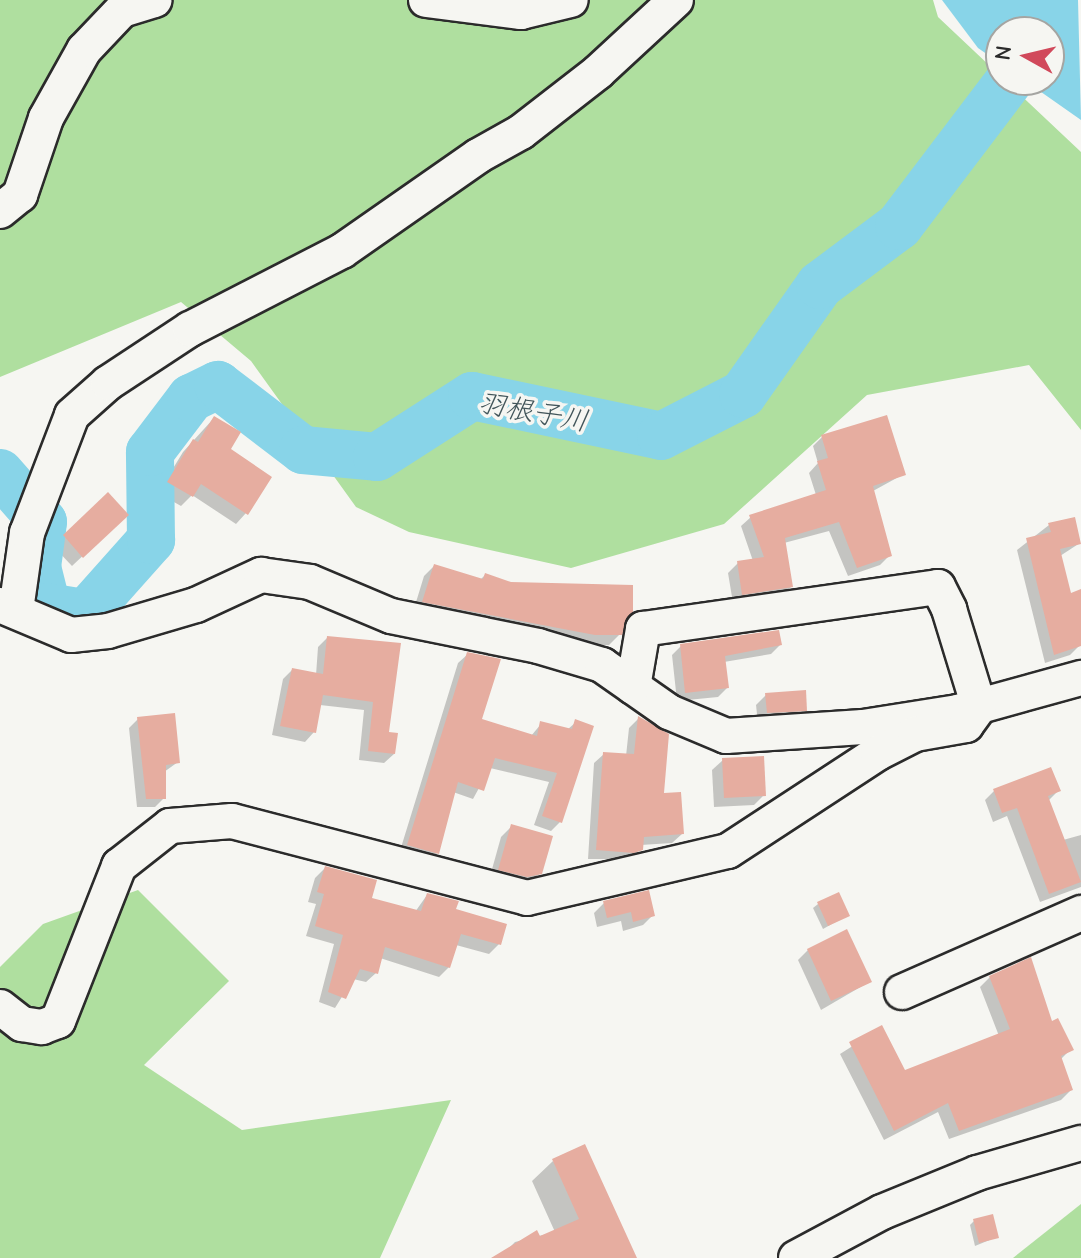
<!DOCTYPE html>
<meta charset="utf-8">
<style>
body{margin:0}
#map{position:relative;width:1081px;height:1258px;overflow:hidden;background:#f6f6f2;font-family:"Comic Neue","Klee One",sans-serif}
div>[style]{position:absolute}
.green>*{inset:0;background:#afdf9f}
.water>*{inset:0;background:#88d4e8}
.shadow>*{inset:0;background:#0003}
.river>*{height:48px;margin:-24px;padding:0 24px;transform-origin:24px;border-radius:24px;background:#88d4e8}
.building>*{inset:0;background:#e6ada0}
.roads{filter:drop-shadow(2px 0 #2b2b2b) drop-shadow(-2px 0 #2b2b2b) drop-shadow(0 2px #2b2b2b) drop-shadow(0 -2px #2b2b2b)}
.minor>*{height:34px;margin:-17px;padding:0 17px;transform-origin:17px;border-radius:17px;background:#f6f6f2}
span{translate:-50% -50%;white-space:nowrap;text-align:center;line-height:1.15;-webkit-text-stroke:7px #f6f6f2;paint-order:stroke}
.water-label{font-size:28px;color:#42555a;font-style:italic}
.north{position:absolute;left:985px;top:16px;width:80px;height:80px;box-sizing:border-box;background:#f6f6f2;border:2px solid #a5a5a2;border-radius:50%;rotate:278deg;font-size:22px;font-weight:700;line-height:32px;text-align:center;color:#2b2b2b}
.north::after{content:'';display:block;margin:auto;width:28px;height:36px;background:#d1495b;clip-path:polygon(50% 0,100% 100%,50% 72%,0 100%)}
</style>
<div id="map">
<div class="green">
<div style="clip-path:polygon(0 0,933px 0,938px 17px,1081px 152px,1081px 430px,1029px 365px,867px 395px,724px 524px,571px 568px,409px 532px,356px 507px,251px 361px,181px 302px,0 377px)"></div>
<div style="clip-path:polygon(138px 890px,229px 981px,144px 1065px,242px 1130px,451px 1100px,380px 1258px,0 1258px,0 967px,43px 924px)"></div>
<div style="clip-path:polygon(1081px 1204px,1081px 1258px,1013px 1258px)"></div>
</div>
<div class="water">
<div style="clip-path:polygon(942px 0,1078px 0,1081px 120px,1024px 80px,1049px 80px,1049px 32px,1001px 32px,1001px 64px,978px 48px)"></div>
</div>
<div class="shadow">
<div style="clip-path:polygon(214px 418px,246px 513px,236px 524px,192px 495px,181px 506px,158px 493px,183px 452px)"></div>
<div style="clip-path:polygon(822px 437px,904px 474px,873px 491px,890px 555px,880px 565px,848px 576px,829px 531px,784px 543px,791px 587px,782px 596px,733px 603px,728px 573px,738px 563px,753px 561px,741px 526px,751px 517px,816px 495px,809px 473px,818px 463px,813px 446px)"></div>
<div style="clip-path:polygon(108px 495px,126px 515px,72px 566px,54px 547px)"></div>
<div style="clip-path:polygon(1049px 525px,1080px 543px,1060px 556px,1069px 596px,1081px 592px,1081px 622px,1080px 645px,1070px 655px,1045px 663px,1017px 550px)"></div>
<div style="clip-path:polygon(434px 566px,480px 580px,485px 575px,620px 634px,609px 645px,583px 645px,413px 612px,424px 576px)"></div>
<div style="clip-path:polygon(327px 638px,398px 645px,387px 733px,394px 754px,384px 763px,359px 760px,364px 710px,320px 705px,314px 732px,305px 742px,272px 735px,283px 679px,292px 670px,316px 675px,318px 647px)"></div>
<div style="clip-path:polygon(780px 645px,771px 654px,724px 662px,727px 688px,718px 697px,677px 701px,672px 655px,681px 646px)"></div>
<div style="clip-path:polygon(468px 654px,480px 720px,531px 736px,541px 724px,567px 730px,576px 722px,560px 822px,551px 831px,534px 825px,549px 782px,490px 768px,473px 799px,453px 792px,437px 853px,428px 862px,399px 854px,458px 663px)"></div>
<div style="clip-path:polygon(766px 695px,805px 710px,795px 720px,758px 723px,756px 705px)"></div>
<div style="clip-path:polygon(138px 719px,178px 762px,164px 772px,164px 798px,155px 807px,137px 807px,129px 728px)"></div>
<div style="clip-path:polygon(638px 719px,662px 795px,682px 834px,672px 843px,641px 845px,631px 859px,588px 859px,594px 763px,604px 754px,626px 756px,629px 728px)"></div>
<div style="clip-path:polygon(723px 760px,764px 795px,754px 805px,714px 807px,712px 770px)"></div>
<div style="clip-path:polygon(994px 791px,1058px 791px,1048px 801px,1063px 840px,1081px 835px,1081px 887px,1040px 902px,1007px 816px,993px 822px,985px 800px)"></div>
<div style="clip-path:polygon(512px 826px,540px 873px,529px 884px,489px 880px,501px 837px)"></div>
<div style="clip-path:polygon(325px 868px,369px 899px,415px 912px,427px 895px,499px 944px,489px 954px,456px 945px,449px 967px,439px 977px,380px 958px,376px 973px,366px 982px,353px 979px,335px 1008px,319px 1002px,334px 944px,306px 936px,316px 904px,308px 902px,315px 878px)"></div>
<div style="clip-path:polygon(604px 903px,653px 915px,643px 925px,623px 931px,621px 921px,597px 927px,594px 913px)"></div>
<div style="clip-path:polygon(818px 904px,848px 915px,823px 929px,813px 908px)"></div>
<div style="clip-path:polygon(808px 950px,869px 982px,821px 1010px,798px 960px)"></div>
<div style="clip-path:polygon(990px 977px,1050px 1024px,1071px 1049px,1061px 1059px,1071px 1090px,1061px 1100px,949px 1139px,938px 1112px,884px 1140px,840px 1054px,881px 1028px,904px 1072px,999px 1036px,980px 987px)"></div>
<div style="clip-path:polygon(553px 1161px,635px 1258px,499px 1258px,515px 1242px,555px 1232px,532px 1181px)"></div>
<div style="clip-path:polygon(974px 1221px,997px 1237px,975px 1246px,970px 1225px)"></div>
</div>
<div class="river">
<div style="left:0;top:473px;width:65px;rotate:48.7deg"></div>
<div style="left:43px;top:522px;width:45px;rotate:97.6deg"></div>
<div style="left:37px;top:567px;width:41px;rotate:76deg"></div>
<div style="left:47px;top:607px;width:39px;rotate:9deg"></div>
<div style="left:86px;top:613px;width:98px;rotate:-48.3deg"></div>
<div style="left:151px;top:540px;width:88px;rotate:-90.7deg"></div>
<div style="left:150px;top:452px;width:68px;rotate:-52.8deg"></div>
<div style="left:191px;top:398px;width:30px;rotate:-26deg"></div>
<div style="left:218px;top:385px;width:107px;rotate:37.4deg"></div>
<div style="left:303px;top:450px;width:74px;rotate:5.4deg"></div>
<div style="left:377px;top:457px;width:113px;rotate:-32.7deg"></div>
<div style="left:472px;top:396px;width:193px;rotate:11.9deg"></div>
<div style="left:661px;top:436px;width:92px;rotate:-27.1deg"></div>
<div style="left:743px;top:394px;width:133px;rotate:-54.8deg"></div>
<div style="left:820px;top:285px;width:99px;rotate:-36.8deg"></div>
<div style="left:899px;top:226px;width:183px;rotate:-52.8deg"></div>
</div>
<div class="building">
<div style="clip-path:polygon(887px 415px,906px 475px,873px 486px,892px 556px,857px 568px,839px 522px,785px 538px,793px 587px,742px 595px,737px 561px,764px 557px,749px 515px,826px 490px,817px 461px,828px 458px,821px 435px)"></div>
<div style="clip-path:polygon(214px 416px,241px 432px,231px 449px,272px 477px,248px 515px,201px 484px,193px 497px,167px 482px,193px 439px,198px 442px)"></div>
<div style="clip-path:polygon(108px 492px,129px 515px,83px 558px,63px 535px)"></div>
<div style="clip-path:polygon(1075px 517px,1081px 544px,1060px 549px,1071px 593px,1081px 589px,1081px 646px,1054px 655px,1026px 538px,1051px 532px,1048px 523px)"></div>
<div style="clip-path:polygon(434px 564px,483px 579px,485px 573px,511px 582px,633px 585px,633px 612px,622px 635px,595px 635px,422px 602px)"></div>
<div style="clip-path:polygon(779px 630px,782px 645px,725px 656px,729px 688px,685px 693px,680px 644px)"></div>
<div style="clip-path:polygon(327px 636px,401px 643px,389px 732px,398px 733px,395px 754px,368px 751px,373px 702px,323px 695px,316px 733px,280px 726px,292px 668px,323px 674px)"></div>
<div style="clip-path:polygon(467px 652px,501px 659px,482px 719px,537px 736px,540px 721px,572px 729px,575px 719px,594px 726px,562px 823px,542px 816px,557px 773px,495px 758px,484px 791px,458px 782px,439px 854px,407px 845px)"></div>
<div style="clip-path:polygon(806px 690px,807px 711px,767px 713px,765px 693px)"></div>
<div style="clip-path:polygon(175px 713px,180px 763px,166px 765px,166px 799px,146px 799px,137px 717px)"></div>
<div style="clip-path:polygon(638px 716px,669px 734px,664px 793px,681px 792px,684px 834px,644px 837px,643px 850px,634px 853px,596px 850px,603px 752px,634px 754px)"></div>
<div style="clip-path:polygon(764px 756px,766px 796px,724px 798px,722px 758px)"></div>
<div style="clip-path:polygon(1051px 767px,1061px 791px,1048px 796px,1081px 882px,1049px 894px,1017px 808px,1002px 813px,993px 789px)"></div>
<div style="clip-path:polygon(511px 824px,553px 836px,542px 874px,527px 877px,498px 870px)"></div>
<div style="clip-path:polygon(325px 866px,377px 880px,372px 898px,421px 911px,427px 893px,459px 901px,456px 909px,507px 924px,501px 945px,461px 934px,450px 968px,385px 947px,378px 974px,360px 969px,346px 999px,328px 992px,343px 935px,315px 926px,324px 894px,317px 892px)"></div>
<div style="clip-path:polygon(649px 890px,655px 916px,633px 922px,631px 912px,607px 918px,603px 901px)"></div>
<div style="clip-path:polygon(839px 892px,850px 916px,828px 926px,817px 902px)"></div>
<div style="clip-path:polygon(847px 929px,872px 982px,831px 1001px,807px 949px)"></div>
<div style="clip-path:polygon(1031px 957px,1052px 1021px,1058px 1018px,1074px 1050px,1061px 1056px,1073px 1090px,959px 1131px,948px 1103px,894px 1131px,849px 1042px,882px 1025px,905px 1070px,1010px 1029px,989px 976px)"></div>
<div style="clip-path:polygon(585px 1144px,637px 1258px,491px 1258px,537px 1230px,540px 1236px,579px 1219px,552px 1159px)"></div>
<div style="clip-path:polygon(993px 1214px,999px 1238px,979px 1243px,973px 1219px)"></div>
</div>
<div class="roads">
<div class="minor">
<div style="left:426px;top:0;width:96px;rotate:7.2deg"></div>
<div style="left:521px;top:12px;width:51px;rotate:-13.5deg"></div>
<div style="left:0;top:211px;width:26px;rotate:-39deg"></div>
<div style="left:20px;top:195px;width:81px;rotate:-71.3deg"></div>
<div style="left:46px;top:118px;width:78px;rotate:-60.8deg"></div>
<div style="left:84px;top:50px;width:55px;rotate:-46.5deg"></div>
<div style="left:122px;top:10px;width:34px;rotate:-17deg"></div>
<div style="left:0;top:605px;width:77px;rotate:22.9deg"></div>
<div style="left:71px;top:635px;width:37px;rotate:-6deg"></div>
<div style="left:108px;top:631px;width:92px;rotate:-16.5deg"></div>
<div style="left:196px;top:605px;width:72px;rotate:-24.8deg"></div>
<div style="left:261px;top:575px;width:49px;rotate:8.1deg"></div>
<div style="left:310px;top:582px;width:88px;rotate:22.8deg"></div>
<div style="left:391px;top:616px;width:150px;rotate:11.5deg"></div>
<div style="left:538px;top:646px;width:67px;rotate:16.5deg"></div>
<div style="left:602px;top:665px;width:82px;rotate:35deg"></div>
<div style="left:669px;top:712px;width:62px;rotate:22.8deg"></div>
<div style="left:726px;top:736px;width:137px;rotate:-3.8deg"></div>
<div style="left:863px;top:727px;width:96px;rotate:-9deg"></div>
<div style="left:958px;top:712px;width:128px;rotate:-15.5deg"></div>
<div style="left:16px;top:610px;width:78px;rotate:-81.9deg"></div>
<div style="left:27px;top:533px;width:126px;rotate:-69.1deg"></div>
<div style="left:72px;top:415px;width:48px;rotate:-41.6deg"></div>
<div style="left:108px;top:383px;width:98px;rotate:-33.4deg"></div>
<div style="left:190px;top:329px;width:171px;rotate:-27.2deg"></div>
<div style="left:342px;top:251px;width:166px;rotate:-34.9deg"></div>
<div style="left:478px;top:156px;width:49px;rotate:-29.2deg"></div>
<div style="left:521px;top:132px;width:98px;rotate:-37.9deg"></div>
<div style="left:598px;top:72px;width:106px;rotate:-42.7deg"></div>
<div style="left:633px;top:687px;width:59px;rotate:-80.2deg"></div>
<div style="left:643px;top:629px;width:298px;rotate:-8.1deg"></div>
<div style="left:938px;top:587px;width:25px;rotate:63deg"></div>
<div style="left:949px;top:609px;width:102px;rotate:73deg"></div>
<div style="left:902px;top:992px;width:196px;rotate:-23.8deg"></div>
<div style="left:0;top:1007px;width:28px;rotate:38deg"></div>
<div style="left:22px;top:1024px;width:20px;rotate:9deg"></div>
<div style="left:42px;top:1027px;width:17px;rotate:-21deg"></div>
<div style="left:58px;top:1021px;width:167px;rotate:-68.5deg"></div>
<div style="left:119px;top:866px;width:65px;rotate:-38.1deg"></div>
<div style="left:170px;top:826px;width:62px;rotate:-4.6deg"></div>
<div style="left:232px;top:821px;width:305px;rotate:14.6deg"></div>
<div style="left:527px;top:898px;width:206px;rotate:-13.2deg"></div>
<div style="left:728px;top:851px;width:179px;rotate:-33.2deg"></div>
<div style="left:878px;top:753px;width:42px;rotate:-27.2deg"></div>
<div style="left:915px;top:734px;width:52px;rotate:-10deg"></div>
<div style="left:966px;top:725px;width:22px;rotate:-54deg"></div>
<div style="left:796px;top:1258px;width:98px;rotate:-28.1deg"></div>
<div style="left:882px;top:1212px;width:103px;rotate:-22.3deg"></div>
<div style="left:977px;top:1173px;width:108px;rotate:-16.1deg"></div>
</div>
</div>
<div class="water-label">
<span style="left:533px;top:412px;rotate:10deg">羽根子川</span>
</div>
<div class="north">N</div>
</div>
